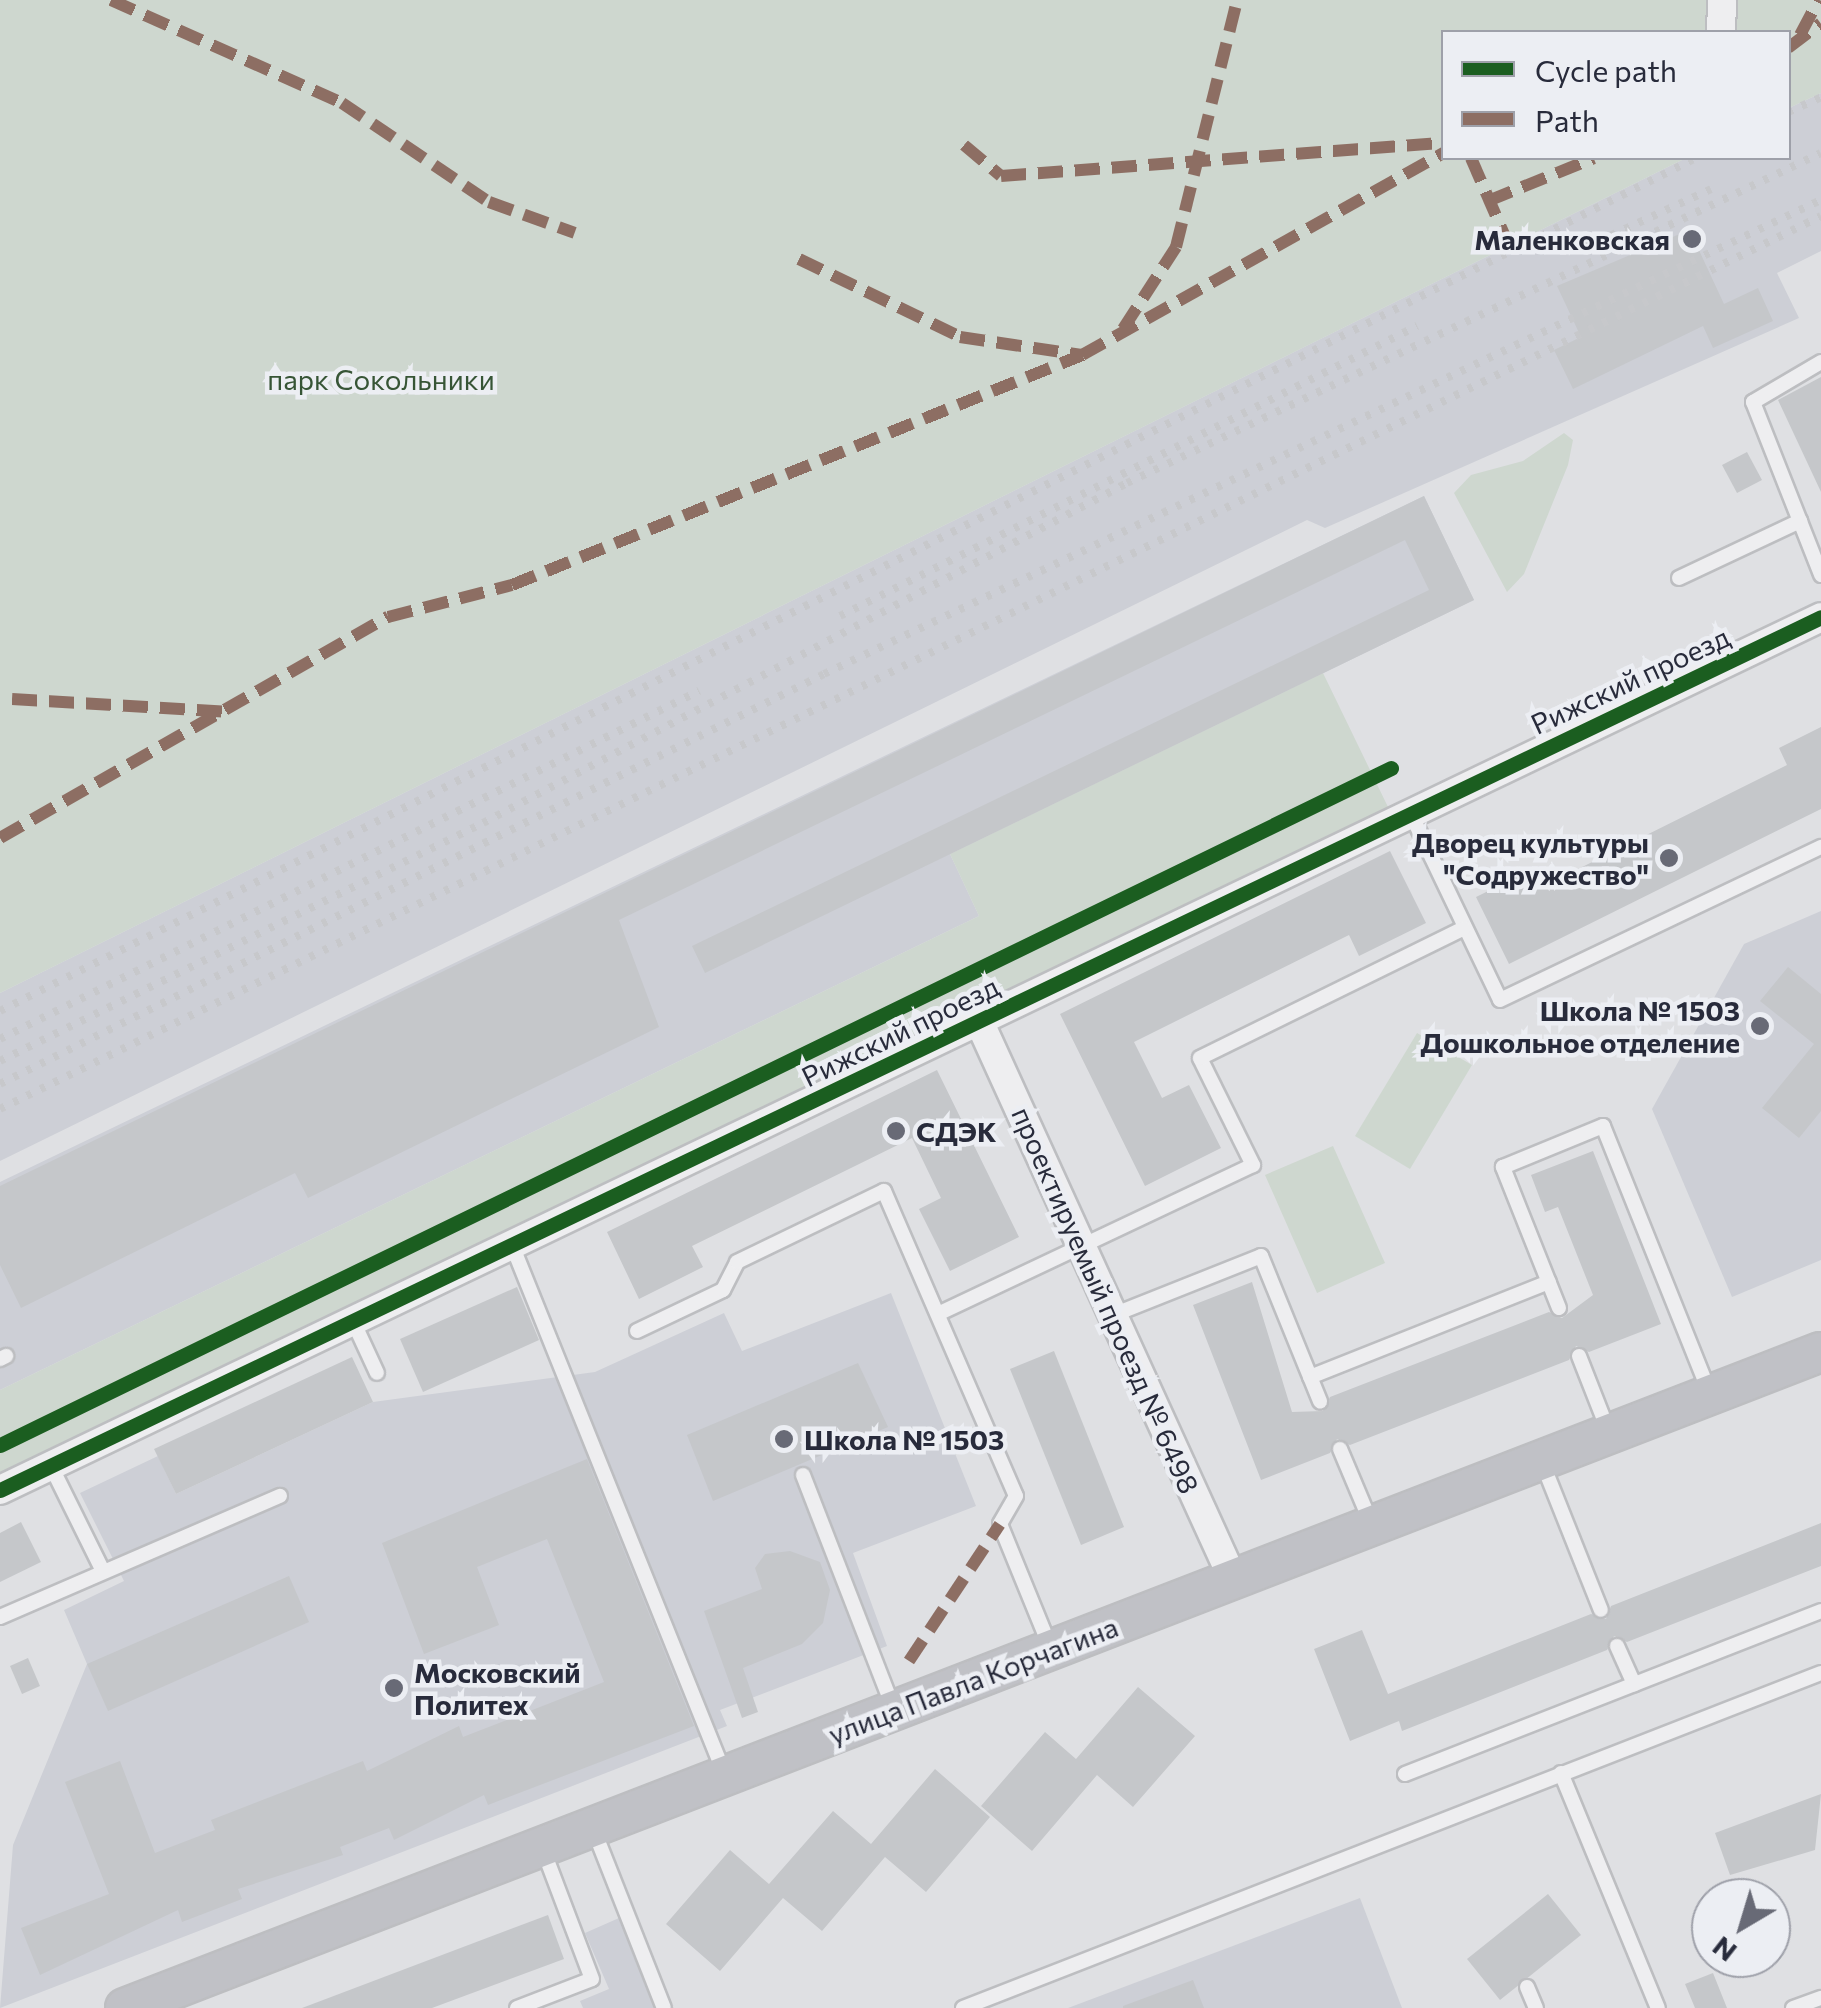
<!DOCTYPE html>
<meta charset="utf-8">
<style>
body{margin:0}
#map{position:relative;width:1821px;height:2008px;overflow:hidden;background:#dfe0e3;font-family:Commissioner,sans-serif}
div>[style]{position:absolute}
.built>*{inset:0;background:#cdcfd6}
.green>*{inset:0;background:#ced7cf}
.building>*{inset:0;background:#c5c7ca}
.roads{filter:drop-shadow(2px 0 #bdbec1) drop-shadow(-2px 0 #bdbec1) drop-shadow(0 2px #bdbec1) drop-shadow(0 -2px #bdbec1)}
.lane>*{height:14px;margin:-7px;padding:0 7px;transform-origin:7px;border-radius:7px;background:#eeeef0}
.street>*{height:28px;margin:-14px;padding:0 14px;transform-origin:14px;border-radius:14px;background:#eeeef0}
.secondary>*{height:38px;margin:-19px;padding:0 19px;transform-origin:19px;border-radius:19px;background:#c0c1c6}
.rail>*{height:8px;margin-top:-4px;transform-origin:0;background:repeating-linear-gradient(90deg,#c7c8cb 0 5px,transparent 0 15px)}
.quiet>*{height:12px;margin-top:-6px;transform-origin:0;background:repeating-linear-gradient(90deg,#8d6e63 0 25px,transparent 0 37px)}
.cycleway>*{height:15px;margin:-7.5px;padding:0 7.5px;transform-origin:7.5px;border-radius:7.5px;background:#1b5e20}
.dots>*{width:28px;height:28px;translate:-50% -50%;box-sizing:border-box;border:5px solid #eceef3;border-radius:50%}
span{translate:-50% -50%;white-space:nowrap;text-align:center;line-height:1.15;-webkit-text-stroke:9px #eceef3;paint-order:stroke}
.poi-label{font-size:28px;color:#282b3b;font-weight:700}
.right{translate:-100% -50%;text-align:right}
.left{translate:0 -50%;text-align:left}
.park-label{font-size:28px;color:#375536}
.street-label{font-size:28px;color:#282b3b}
.legend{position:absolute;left:1441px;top:30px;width:350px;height:130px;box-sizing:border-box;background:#eceef3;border:2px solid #9ea0a9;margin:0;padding:12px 18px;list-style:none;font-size:30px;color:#282b3b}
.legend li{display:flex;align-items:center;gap:20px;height:50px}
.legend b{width:50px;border:2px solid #9ea0a9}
.north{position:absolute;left:1691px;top:1878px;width:100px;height:100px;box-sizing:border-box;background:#eceef3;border:2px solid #9ea0a9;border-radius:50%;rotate:218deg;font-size:28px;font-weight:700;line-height:40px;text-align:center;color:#282b3b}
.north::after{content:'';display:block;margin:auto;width:35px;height:45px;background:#686a76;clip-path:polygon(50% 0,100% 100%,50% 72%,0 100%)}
</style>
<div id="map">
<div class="built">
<div style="clip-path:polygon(1821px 93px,1821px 251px,1777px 273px,1799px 318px,1325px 528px,1307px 520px,0 1161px,0 993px,1686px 158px,1788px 158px,1789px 108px)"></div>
<div style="clip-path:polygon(1424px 496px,1474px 600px,950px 854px,979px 916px,0 1390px,0 1182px)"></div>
<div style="clip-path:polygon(1821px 911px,1821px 1260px,1732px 1297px,1652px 1109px,1744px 944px)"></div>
<div style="clip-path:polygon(891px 1293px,976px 1506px,853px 1553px,887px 1646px,720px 1710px,727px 1726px,0 2008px,13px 1845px,87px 1664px,64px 1610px,124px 1581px,80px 1493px,158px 1456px,176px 1494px,373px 1402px,595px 1372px,724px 1313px,742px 1351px)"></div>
<div style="clip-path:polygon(1360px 1898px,1402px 2008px,1068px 2008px)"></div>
<div style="clip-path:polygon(619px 1918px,657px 2008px,583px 2008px,580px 2001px,609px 1989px,585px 1933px)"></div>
</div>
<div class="green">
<div style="clip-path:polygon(0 0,1821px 0,1821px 93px,1789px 108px,1788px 32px,1444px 32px,1444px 158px,1686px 158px,0 993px)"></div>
<div style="clip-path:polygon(1564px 433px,1573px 440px,1568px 465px,1524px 574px,1507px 592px,1454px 493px,1471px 475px,1523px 461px)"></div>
<div style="clip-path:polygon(1323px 673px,1388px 807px,0 1479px,0 1390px,979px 916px,950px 854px)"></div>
<div style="clip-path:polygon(1417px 1033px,1472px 1065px,1410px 1169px,1355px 1136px)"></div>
<div style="clip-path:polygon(1333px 1146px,1385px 1263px,1317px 1293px,1265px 1175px)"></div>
</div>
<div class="building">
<div style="clip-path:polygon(1682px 233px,1691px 233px,1724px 304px,1758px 288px,1773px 321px,1713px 348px,1703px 326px,1573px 389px,1554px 350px,1581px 337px,1557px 286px)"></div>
<div style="clip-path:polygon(1821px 377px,1821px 492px,1778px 400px)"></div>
<div style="clip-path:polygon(1747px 452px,1762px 480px,1737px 493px,1722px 465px)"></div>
<div style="clip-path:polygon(1424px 496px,1474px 600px,705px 973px,692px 946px,1429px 590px,1405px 540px,619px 920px,659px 1027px,308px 1198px,295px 1173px,21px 1308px,0 1265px,0 1186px)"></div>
<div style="clip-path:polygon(1821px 727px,1821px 809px,1509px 964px,1476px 897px,1539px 866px,1548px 884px,1787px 765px,1779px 748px)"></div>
<div style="clip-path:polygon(1390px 851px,1426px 923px,1359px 956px,1349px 935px,1134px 1042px,1162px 1098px,1189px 1085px,1221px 1148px,1145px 1186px,1060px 1014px)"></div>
<div style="clip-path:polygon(1788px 967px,1821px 994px,1821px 1111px,1799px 1138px,1762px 1108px,1814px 1044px,1760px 1001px)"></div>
<div style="clip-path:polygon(937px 1070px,1019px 1237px,950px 1271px,919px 1209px,941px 1198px,912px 1138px,692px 1246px,703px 1267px,639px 1299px,607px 1232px)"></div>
<div style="clip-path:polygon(1593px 1151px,1661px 1324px,1589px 1352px,1576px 1346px,1569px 1360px,1350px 1445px,1337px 1439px,1330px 1453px,1261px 1480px,1193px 1305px,1252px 1282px,1292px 1412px,1323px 1411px,1330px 1397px,1549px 1312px,1562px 1318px,1593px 1295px,1558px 1207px,1545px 1212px,1531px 1175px)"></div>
<div style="clip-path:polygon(517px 1287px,539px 1340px,423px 1392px,400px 1339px)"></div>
<div style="clip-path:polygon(1054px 1351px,1124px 1527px,1081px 1545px,1010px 1369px)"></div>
<div style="clip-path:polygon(352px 1357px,373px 1402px,176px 1494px,154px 1449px)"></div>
<div style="clip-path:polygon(858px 1363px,888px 1427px,713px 1501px,687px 1435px)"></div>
<div style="clip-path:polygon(587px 1459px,694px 1726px,488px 1805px,484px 1795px,394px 1840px,389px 1828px,340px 1847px,343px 1855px,238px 1889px,242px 1899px,182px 1922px,178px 1910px,40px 1975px,21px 1928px,109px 1894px,65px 1782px,120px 1761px,155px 1853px,215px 1830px,211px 1820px,363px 1761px,367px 1771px,459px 1726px,463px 1737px,604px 1682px,547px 1539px,477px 1567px,499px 1625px,424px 1654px,382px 1543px)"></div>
<div style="clip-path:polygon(21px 1522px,41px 1562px,0 1582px,0 1533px)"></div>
<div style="clip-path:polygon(1821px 1523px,1821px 1566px,1627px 1642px,1614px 1636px,1607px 1650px,1402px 1731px,1399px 1721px,1350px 1741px,1314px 1649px,1362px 1630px,1388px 1694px,1591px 1614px,1606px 1619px,1611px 1606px)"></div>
<div style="clip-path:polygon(790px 1551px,820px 1562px,830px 1590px,823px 1623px,802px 1644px,743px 1668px,758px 1712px,742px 1718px,704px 1611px,762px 1589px,755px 1568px,765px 1554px)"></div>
<div style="clip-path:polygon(289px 1576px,309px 1622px,108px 1711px,87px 1664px)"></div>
<div style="clip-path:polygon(28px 1658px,40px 1686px,22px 1694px,10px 1666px)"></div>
<div style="clip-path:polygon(1138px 1687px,1195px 1736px,1133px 1807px,1097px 1775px,1032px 1851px,981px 1806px,1045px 1732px,1076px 1759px)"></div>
<div style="clip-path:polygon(935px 1769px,990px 1817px,926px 1892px,885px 1857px,822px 1931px,783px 1898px,720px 1971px,666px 1924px,730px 1850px,769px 1884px,833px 1811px,871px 1844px)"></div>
<div style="clip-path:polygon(1821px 1794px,1815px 1850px,1730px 1875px,1715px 1833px)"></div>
<div style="clip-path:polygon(1548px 1894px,1581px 1935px,1500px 2000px,1467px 1959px)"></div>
<div style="clip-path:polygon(548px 1915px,564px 1959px,432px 2008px,302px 2008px)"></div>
<div style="clip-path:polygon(1713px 1973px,1727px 2008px,1695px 2008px,1685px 1984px)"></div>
<div style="clip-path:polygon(1193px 1980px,1204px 2008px,1123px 2008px,1123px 2006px)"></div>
</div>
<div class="roads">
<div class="lane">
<div style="left:1821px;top:362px;width:79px;rotate:149.5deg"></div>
<div style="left:1753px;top:402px;width:186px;rotate:68.5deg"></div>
<div style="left:1679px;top:578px;width:134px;rotate:-25.2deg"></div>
<div style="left:1410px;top:812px;width:208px;rotate:64.4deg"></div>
<div style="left:1500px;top:1000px;width:356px;rotate:-25.5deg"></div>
<div style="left:512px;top:1245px;width:571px;rotate:68.11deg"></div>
<div style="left:1559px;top:1308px;width:152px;rotate:-111.7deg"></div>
<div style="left:1503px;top:1167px;width:108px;rotate:-22.3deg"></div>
<div style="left:1603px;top:1126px;width:289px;rotate:68.2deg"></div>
<div style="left:942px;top:1312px;width:344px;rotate:-25.3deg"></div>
<div style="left:1253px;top:1165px;width:119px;rotate:-116.4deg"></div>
<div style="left:1200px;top:1058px;width:294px;rotate:-26.2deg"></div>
<div style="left:1113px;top:1315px;width:159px;rotate:-21.7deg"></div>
<div style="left:1261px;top:1256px;width:157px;rotate:67.9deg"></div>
<div style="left:353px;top:1321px;width:57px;rotate:65.2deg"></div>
<div style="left:637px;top:1331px;width:95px;rotate:-25.5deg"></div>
<div style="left:723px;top:1290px;width:31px;rotate:-63deg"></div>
<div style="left:737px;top:1262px;width:163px;rotate:-25.8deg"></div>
<div style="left:884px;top:1191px;width:332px;rotate:66.6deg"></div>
<div style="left:1016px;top:1496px;width:32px;rotate:120deg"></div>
<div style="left:1000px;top:1524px;width:135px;rotate:67.8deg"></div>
<div style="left:1579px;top:1356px;width:79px;rotate:68.6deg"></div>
<div style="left:0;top:1359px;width:7px;rotate:-27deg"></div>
<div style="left:1310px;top:1377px;width:257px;rotate:-21.7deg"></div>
<div style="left:1340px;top:1449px;width:82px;rotate:67.2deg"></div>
<div style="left:1542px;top:1462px;width:159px;rotate:68.3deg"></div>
<div style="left:51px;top:1466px;width:117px;rotate:63.7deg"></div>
<div style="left:803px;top:1475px;width:249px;rotate:68.8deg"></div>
<div style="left:0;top:1617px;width:305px;rotate:-23.4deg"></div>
<div style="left:1617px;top:1646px;width:42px;rotate:65.9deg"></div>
<div style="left:1561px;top:1773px;width:254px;rotate:67.6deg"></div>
<div style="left:1405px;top:1774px;width:447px;rotate:-21.4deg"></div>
<div style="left:593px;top:1828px;width:193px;rotate:68.5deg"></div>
<div style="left:1527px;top:1987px;width:23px;rotate:67deg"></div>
<div style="left:517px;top:2008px;width:80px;rotate:-21.1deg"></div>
<div style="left:592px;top:1979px;width:141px;rotate:-110.7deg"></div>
<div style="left:963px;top:2008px;width:921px;rotate:-21.33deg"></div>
<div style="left:1793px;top:2008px;width:30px;rotate:-20deg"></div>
</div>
<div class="street">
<div style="left:1721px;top:32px;width:32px;rotate:-88deg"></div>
<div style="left:979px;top:1021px;width:613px;rotate:65.53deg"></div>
<div style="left:0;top:1490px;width:2019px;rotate:-25.61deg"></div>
</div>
<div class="secondary">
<div style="left:125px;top:2008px;width:1818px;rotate:-21.15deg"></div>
</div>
</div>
<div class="rail">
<div style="left:1788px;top:112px;width:36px;rotate:-24deg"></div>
<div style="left:1584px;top:248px;width:140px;rotate:-24.9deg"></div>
<div style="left:840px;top:616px;width:646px;rotate:-26.68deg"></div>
<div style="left:0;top:1011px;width:1898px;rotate:-26.7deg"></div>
<div style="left:0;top:1039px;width:781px;rotate:-26.47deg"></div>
<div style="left:0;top:1061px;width:538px;rotate:-26.23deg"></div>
<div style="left:483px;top:823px;width:728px;rotate:-27.83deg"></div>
<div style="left:1127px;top:483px;width:768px;rotate:-25.43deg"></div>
<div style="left:0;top:1084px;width:920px;rotate:-26.45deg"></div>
<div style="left:824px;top:674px;width:1104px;rotate:-25.43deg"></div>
<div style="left:0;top:1109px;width:2028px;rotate:-26.12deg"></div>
</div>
<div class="quiet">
<div style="left:111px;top:0;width:253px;rotate:24deg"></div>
<div style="left:342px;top:103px;width:177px;rotate:34deg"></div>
<div style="left:489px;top:202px;width:91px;rotate:19.8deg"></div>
<div style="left:1800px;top:35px;width:40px;rotate:-62deg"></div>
<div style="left:1788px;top:48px;width:41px;rotate:-37.1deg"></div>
<div style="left:964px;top:145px;width:48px;rotate:40deg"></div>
<div style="left:1001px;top:176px;width:444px;rotate:-4.3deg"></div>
<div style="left:1471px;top:158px;width:90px;rotate:66.6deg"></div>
<div style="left:1488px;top:201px;width:114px;rotate:-22.1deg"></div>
<div style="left:799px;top:259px;width:179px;rotate:25.8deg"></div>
<div style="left:960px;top:337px;width:123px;rotate:8.4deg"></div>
<div style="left:1082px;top:355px;width:415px;rotate:-29.2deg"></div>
<div style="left:1123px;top:329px;width:98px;rotate:-57.1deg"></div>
<div style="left:1176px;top:247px;width:254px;rotate:-76.1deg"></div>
<div style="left:12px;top:699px;width:219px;rotate:3.4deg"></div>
<div style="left:0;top:838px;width:447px;rotate:-29.7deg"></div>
<div style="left:388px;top:617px;width:128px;rotate:-14.5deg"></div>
<div style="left:512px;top:585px;width:615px;rotate:-21.97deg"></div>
<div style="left:909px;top:1661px;width:164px;rotate:-56.4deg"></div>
</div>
<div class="cycleway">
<div style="left:0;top:1445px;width:1547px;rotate:-25.95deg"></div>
<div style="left:0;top:1490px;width:2019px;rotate:-25.61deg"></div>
</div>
<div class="dots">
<div style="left:1692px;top:239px;background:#686a76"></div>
<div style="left:1669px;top:858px;background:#686a76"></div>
<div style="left:1760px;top:1026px;background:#686a76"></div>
<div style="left:896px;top:1131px;background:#686a76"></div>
<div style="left:784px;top:1439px;background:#686a76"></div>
<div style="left:394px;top:1688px;background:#686a76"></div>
</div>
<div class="poi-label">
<span class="right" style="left:1670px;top:239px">Маленковская</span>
<span class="right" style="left:1649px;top:858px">Дворец культуры<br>"Содружество"</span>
<span class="right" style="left:1740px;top:1026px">Школа № 1503<br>Дошкольное отделение</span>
<span class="left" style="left:916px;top:1131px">СДЭК</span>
<span class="left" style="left:804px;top:1439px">Школа № 1503</span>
<span class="left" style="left:414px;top:1688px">Московский<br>Политех</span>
</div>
<div class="park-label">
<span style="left:381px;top:379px">парк Сокольники</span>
</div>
<div class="street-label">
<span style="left:1630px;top:680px;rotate:-25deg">Рижский проезд</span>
<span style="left:900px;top:1031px;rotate:-26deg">Рижский проезд</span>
<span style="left:1106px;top:1300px;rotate:66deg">проектируемый проезд № 6498</span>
<span style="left:973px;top:1680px;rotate:-21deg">улица Павла Корчагина</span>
</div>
<ul class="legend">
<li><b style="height:12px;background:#1b5e20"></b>Cycle path</li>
<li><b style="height:12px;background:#8d6e63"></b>Path</li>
</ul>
<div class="north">N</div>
</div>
